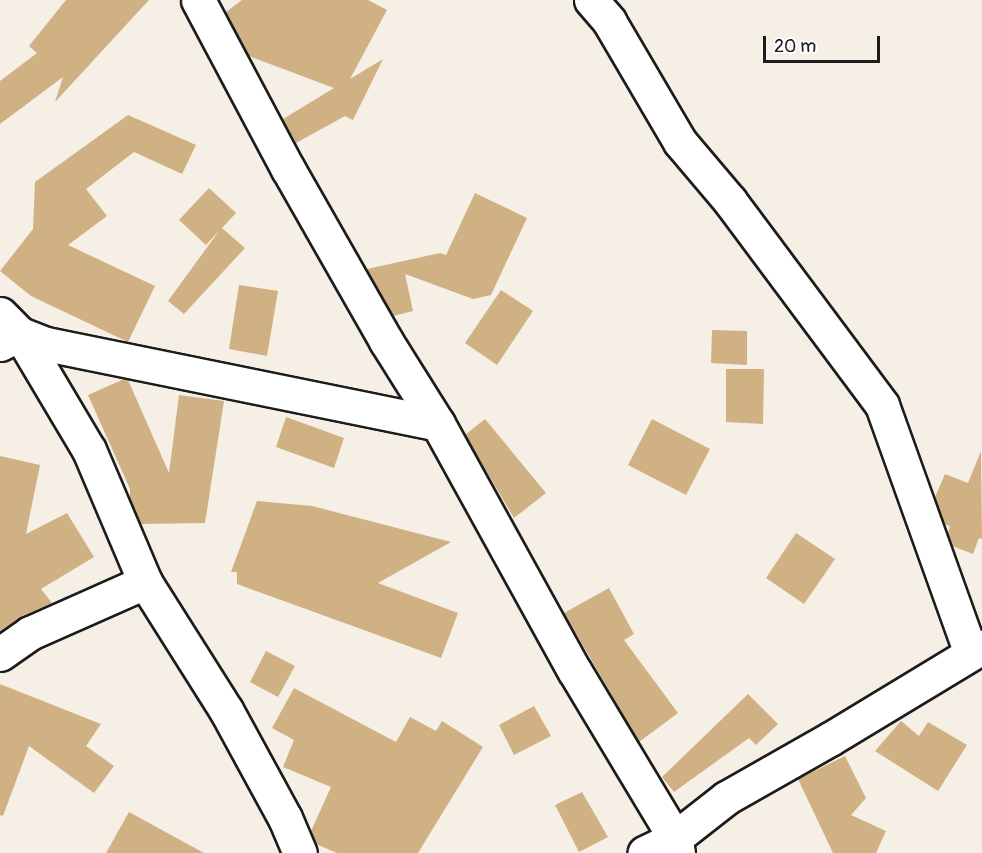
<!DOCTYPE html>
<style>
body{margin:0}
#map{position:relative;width:982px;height:853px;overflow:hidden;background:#f6efe6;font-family:Pangolin,sans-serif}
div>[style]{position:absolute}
.building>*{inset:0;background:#d0b184}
.roads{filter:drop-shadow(2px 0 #1c1c1c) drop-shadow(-2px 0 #1c1c1c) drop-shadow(0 2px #1c1c1c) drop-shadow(0 -2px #1c1c1c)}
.street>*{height:33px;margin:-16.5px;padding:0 16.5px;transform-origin:16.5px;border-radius:16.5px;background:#fff}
span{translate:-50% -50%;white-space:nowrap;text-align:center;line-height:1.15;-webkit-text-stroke:4.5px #fff;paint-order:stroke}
.scale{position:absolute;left:763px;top:36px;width:117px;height:27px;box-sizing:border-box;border:3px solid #1c1c1c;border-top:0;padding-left:8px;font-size:18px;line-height:21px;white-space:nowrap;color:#1c1c1c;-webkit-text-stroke:4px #fff;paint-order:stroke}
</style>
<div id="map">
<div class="building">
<div style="clip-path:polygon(66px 0,149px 0,55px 102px,63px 77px,0 124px,0 81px,37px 53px,29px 46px)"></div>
<div style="clip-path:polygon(242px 0,368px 0,387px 10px,350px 79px,383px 59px,353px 120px,345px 116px,296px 143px,283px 119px,334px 88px,249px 56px,226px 12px)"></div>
<div style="clip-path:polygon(128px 115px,196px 145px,182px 174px,134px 152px,86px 189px,107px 216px,68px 245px,155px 286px,128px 342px,31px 296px,0 271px,33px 229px,35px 182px)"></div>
<div style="clip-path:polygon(209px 188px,236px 213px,222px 228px,245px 248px,184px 314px,168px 301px,219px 231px,206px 245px,179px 220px)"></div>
<div style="clip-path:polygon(475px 193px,527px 218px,491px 295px,473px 299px,405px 274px,413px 311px,393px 316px,367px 269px,440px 253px,446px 255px)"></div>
<div style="clip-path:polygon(239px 285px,278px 291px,267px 356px,229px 349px)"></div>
<div style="clip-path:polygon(501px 290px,533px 311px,497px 365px,465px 343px)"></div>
<div style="clip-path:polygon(712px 330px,747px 331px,747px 365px,711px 363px)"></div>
<div style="clip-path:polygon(726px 369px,764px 369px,763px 424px,726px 422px)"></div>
<div style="clip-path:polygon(124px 379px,128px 380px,169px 473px,179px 395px,224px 401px,205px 523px,141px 524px,130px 498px,130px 489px,88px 395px)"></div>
<div style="clip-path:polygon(286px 417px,344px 438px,334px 468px,276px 447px)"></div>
<div style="clip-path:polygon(485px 419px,546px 493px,514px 518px,465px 435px)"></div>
<div style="clip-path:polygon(652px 419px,710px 449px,686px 495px,628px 465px)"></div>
<div style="clip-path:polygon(981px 451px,982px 539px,979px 538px,973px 554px,952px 546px,948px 533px,950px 526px,944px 524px,935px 497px,945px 474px,968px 483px)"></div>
<div style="clip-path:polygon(0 456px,40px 465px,26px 534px,67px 513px,94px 557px,41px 589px,52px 603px,22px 616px,0 631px)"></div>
<div style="clip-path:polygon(257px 501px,312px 506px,451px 542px,378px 583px,458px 613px,441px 658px,237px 584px,237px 572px,231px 572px)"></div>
<div style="clip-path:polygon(796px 533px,835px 559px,804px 604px,766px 578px)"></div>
<div style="clip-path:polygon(609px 588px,634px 634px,624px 640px,678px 713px,639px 742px,564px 613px)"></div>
<div style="clip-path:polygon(266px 651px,295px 666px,278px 697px,250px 682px)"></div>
<div style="clip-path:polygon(0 684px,101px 724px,86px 746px,114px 766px,94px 793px,29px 746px,3px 816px,0 815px)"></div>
<div style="clip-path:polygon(294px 688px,396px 742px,410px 717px,436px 731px,442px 721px,483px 747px,418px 853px,337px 853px,316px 844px,311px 831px,331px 787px,283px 767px,294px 740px,272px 728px)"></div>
<div style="clip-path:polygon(748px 694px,778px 724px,756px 745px,749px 738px,674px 792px,662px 777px)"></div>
<div style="clip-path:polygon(534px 706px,551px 736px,514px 755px,499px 725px)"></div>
<div style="clip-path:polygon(901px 721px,919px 736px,928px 722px,967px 745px,938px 791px,875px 751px)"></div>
<div style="clip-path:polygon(845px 756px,866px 798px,851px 815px,886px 831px,876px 853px,833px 853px,798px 779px)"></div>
<div style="clip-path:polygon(582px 792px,608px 837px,579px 852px,555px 805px)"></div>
<div style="clip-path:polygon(129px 812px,204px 853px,106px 853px)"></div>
</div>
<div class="roads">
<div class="street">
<div style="left:198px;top:0;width:191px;rotate:62deg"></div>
<div style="left:288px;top:169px;width:198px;rotate:60.3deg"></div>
<div style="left:386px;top:341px;width:98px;rotate:57.9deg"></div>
<div style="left:438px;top:424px;width:281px;rotate:61.1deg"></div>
<div style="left:574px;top:670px;width:196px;rotate:59deg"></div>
<div style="left:675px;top:838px;width:34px;rotate:154deg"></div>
<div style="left:591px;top:0;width:28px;rotate:49deg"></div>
<div style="left:609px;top:21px;width:140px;rotate:59.6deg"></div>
<div style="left:680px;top:142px;width:77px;rotate:49.7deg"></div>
<div style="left:730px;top:201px;width:254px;rotate:53.3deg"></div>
<div style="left:882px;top:405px;width:263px;rotate:70.3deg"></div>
<div style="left:0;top:314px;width:28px;rotate:45deg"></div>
<div style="left:20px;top:334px;width:28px;rotate:21deg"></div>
<div style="left:46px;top:344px;width:400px;rotate:11.5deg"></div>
<div style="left:0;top:344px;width:22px;rotate:-27deg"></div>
<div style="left:20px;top:334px;width:135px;rotate:59.3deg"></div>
<div style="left:89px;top:450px;width:143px;rotate:67deg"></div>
<div style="left:145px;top:582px;width:151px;rotate:57.7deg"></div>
<div style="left:226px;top:710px;width:123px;rotate:61.4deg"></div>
<div style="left:285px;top:818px;width:38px;rotate:67deg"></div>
<div style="left:0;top:654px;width:37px;rotate:-35deg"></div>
<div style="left:30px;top:633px;width:126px;rotate:-23.9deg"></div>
<div style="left:678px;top:853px;width:15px;rotate:-101deg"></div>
<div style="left:675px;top:838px;width:65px;rotate:-38.1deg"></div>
<div style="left:726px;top:798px;width:120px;rotate:-29.6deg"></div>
<div style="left:830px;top:739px;width:178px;rotate:-31.2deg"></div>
</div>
</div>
<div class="scale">20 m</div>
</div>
